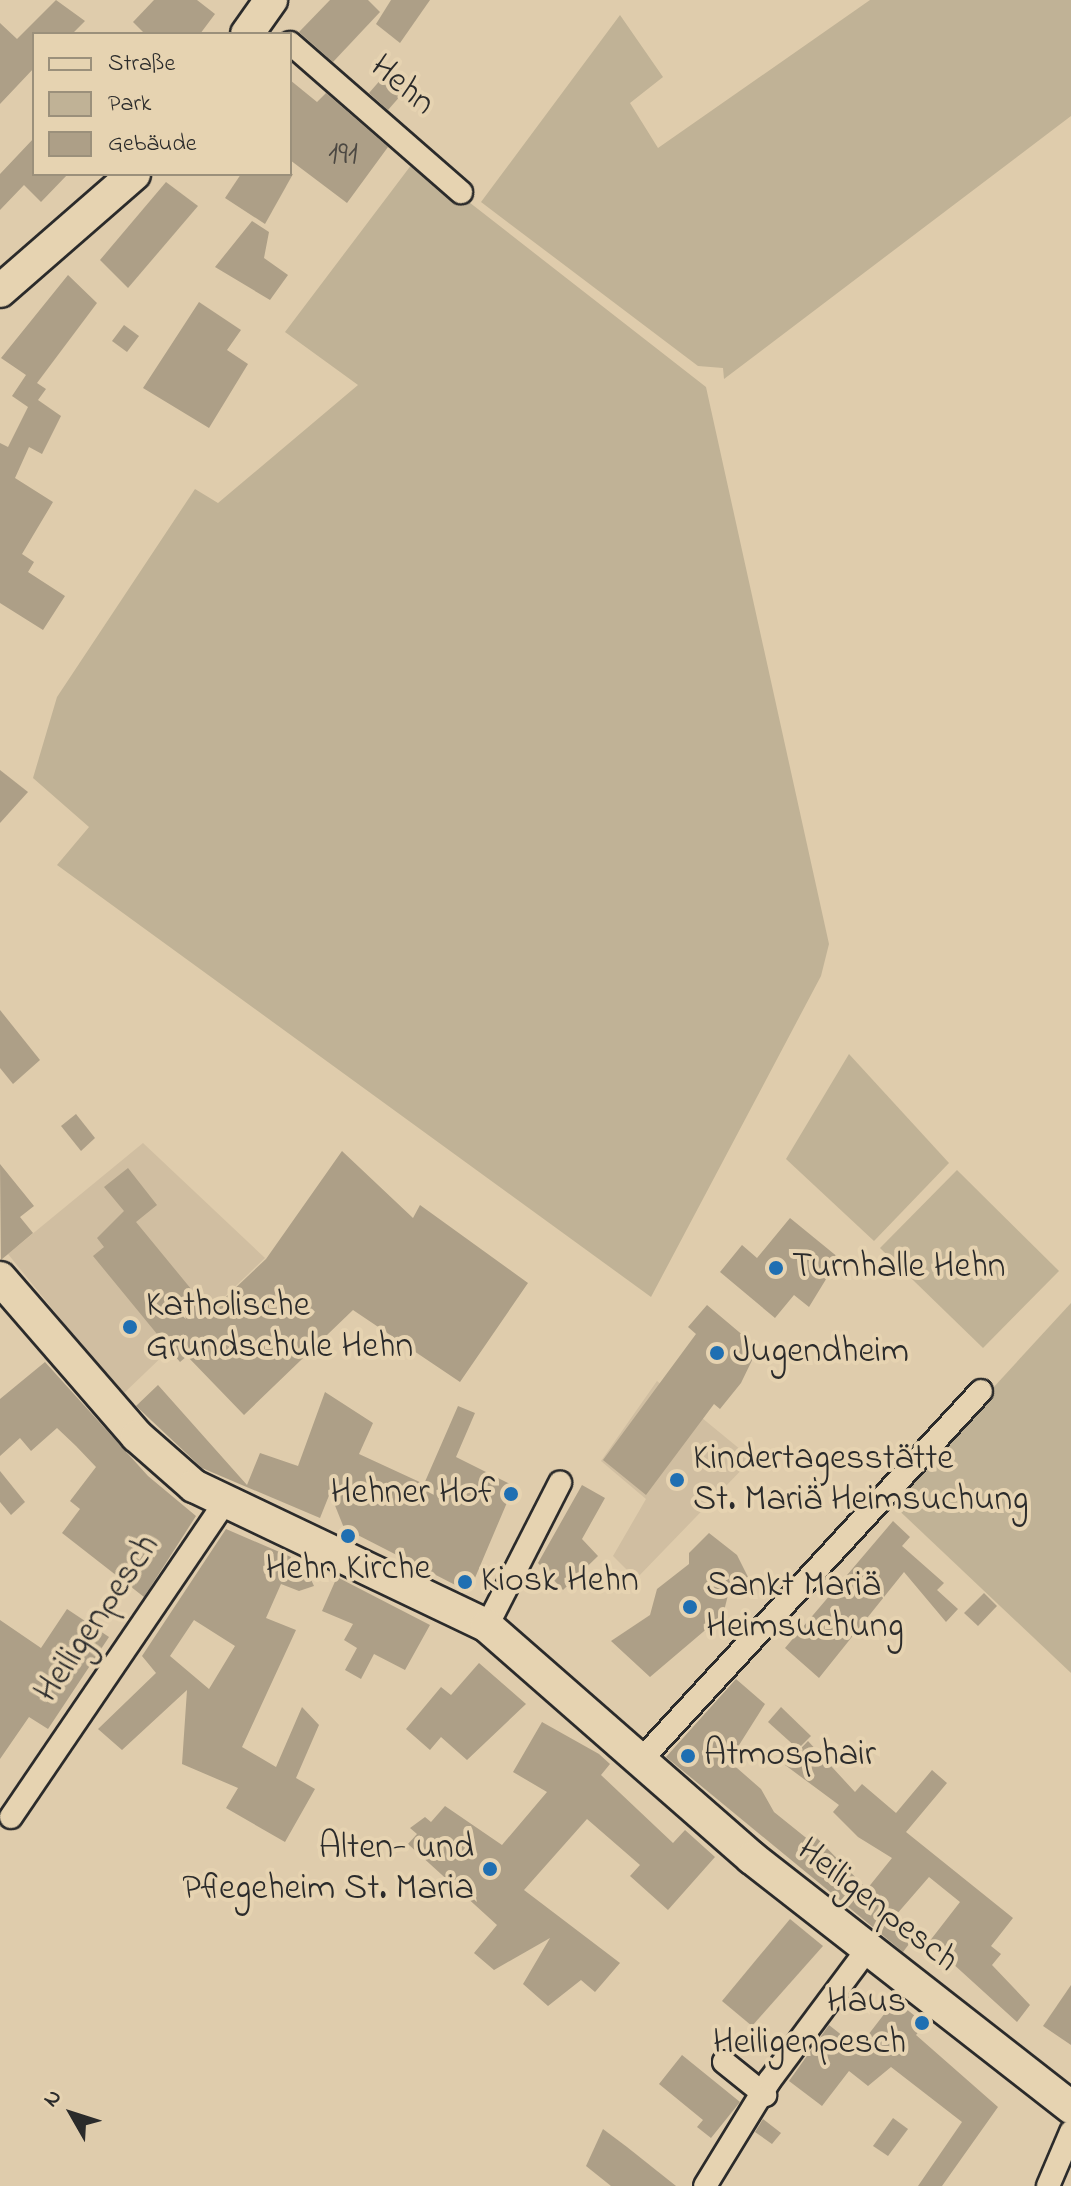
<!DOCTYPE html>
<meta charset="utf-8">
<style>
body{margin:0}
#map{position:relative;width:1071px;height:2186px;overflow:hidden;background:#dfccac;font-family:"Indie Flower",sans-serif}
div>[style]{position:absolute}
.built>*{inset:0;background:#d0bea1}
.green>*{inset:0;background:#c0b296}
.building>*{inset:0;background:#ad9f87}
.roads{filter:drop-shadow(2px 0 #2b2b2b) drop-shadow(-2px 0 #2b2b2b) drop-shadow(0 2px #2b2b2b) drop-shadow(0 -2px #2b2b2b)}
.street>*{height:22px;margin:-11px;padding:0 11px;transform-origin:11px;border-radius:11px;background:#e6d3b1}
.secondary>*{height:32px;margin:-16px;padding:0 16px;transform-origin:16px;border-radius:16px;background:#e6d3b1}
.dots>*{width:22px;height:22px;translate:-50% -50%;box-sizing:border-box;border:4px solid #e6d3b1;border-radius:50%}
span{translate:-50% -50%;white-space:nowrap;text-align:center;line-height:1.15;-webkit-text-stroke:8px #e6d3b1;paint-order:stroke}
.number-label{font-size:32px;color:#4c4842}
.number-label span{-webkit-text-stroke-width:0}
.street-label{font-size:36px;color:#2b2b2b}
.poi-label{font-size:36px;color:#2b2b2b}
.left{translate:0 -50%;text-align:left}
.right{translate:-100% -50%;text-align:right}
.legend{position:absolute;left:32px;top:32px;width:260px;height:144px;box-sizing:border-box;background:#e6d3b1;border:2px solid #9b907b;margin:0;padding:10px 14px;list-style:none;font-size:24px;color:#2b2b2b}
.legend li{display:flex;align-items:center;gap:16px;height:40px}
.legend b{width:40px;border:2px solid #9b907b}
.north{position:absolute;left:32px;top:2074px;width:80px;height:80px;-webkit-text-stroke:6px #e6d3b1;paint-order:stroke;rotate:309deg;font-size:22px;font-weight:700;line-height:32px;text-align:center;color:#2b2b2b}
.north::after{content:'';display:block;margin:auto;width:28px;height:36px;background:#2b2b2b;clip-path:polygon(50% 0,100% 100%,50% 72%,0 100%)}
</style>
<div id="map">
<div class="built">
<div style="clip-path:polygon(143px 1143px,265px 1258px,122px 1395px,8px 1254px)"></div>
<div style="clip-path:polygon(657px 1381px,752px 1459px,636px 1579px,613px 1556px,646px 1499px,601px 1461px)"></div>
</div>
<div class="green">
<div style="clip-path:polygon(870px 0,1071px 0,1071px 116px,724px 379px,723px 368px,698px 366px,481px 202px,620px 15px,663px 77px,630px 103px,658px 148px)"></div>
<div style="clip-path:polygon(415px 160px,706px 387px,829px 944px,821px 976px,651px 1297px,57px 865px,89px 827px,33px 778px,57px 697px,195px 489px,218px 503px,358px 385px,285px 332px)"></div>
<div style="clip-path:polygon(849px 1054px,949px 1163px,874px 1241px,786px 1159px)"></div>
<div style="clip-path:polygon(957px 1170px,1059px 1271px,983px 1348px,880px 1248px)"></div>
<div style="clip-path:polygon(1071px 1303px,1071px 1673px,889px 1501px)"></div>
</div>
<div class="building">
<div style="clip-path:polygon(56px 0,85px 21px,72px 34px,34px 34px,34px 68px,0 104px,0 23px,17px 39px)"></div>
<div style="clip-path:polygon(154px 0,197px 0,215px 14px,200px 34px,145px 34px,133px 22px)"></div>
<div style="clip-path:polygon(330px 0,368px 0,380px 12px,333px 62px,299px 32px)"></div>
<div style="clip-path:polygon(391px 0,430px 0,400px 43px,376px 24px)"></div>
<div style="clip-path:polygon(390px 69px,409px 86px,388px 110px,369px 93px)"></div>
<div style="clip-path:polygon(290px 80px,317px 102px,326px 93px,388px 147px,347px 203px,290px 160px)"></div>
<div style="clip-path:polygon(34px 138px,34px 174px,68px 174px,41px 202px,24px 185px,0 210px,0 174px)"></div>
<div style="clip-path:polygon(241px 174px,293px 174px,265px 224px,225px 198px)"></div>
<div style="clip-path:polygon(166px 182px,198px 206px,128px 288px,100px 260px)"></div>
<div style="clip-path:polygon(252px 221px,269px 232px,264px 258px,288px 275px,270px 300px,215px 267px)"></div>
<div style="clip-path:polygon(68px 275px,97px 303px,37px 383px,46px 389px,38px 400px,61px 416px,42px 454px,29px 447px,15px 478px,53px 502px,22px 554px,34px 562px,28px 572px,65px 596px,43px 630px,0 603px,0 443px,8px 447px,28px 407px,12px 396px,26px 375px,1px 358px)"></div>
<div style="clip-path:polygon(199px 302px,241px 330px,227px 350px,248px 364px,209px 428px,143px 388px)"></div>
<div style="clip-path:polygon(124px 325px,139px 336px,127px 352px,112px 341px)"></div>
<div style="clip-path:polygon(0 770px,28px 792px,0 823px)"></div>
<div style="clip-path:polygon(0 1010px,40px 1060px,13px 1084px,0 1068px)"></div>
<div style="clip-path:polygon(76px 1114px,95px 1138px,81px 1151px,61px 1126px)"></div>
<div style="clip-path:polygon(342px 1151px,413px 1218px,420px 1205px,528px 1283px,460px 1382px,353px 1310px,244px 1415px,187px 1356px,180px 1362px,93px 1256px,104px 1247px,97px 1238px,124px 1211px,104px 1187px,128px 1168px,157px 1205px,136px 1222px,210px 1312px,266px 1259px)"></div>
<div style="clip-path:polygon(0 1164px,34px 1206px,20px 1217px,33px 1233px,1px 1260px)"></div>
<div style="clip-path:polygon(790px 1218px,839px 1258px,809px 1307px,794px 1295px,775px 1318px,720px 1272px,742px 1245px,757px 1258px)"></div>
<div style="clip-path:polygon(707px 1305px,758px 1348px,741px 1383px,720px 1409px,714px 1404px,646px 1495px,603px 1460px,696px 1334px,688px 1327px)"></div>
<div style="clip-path:polygon(45px 1362px,148px 1476px,196px 1516px,144px 1597px,62px 1533px,80px 1509px,70px 1501px,96px 1467px,76px 1446px,57px 1428px,31px 1451px,20px 1438px,0 1456px,0 1399px)"></div>
<div style="clip-path:polygon(158px 1385px,247px 1485px,260px 1453px,298px 1466px,325px 1392px,373px 1423px,359px 1454px,424px 1484px,458px 1406px,475px 1413px,456px 1457px,514px 1486px,469px 1592px,344px 1528px,330px 1493px,320px 1518px,202px 1468px,136px 1406px)"></div>
<div style="clip-path:polygon(0 1471px,25px 1502px,11px 1515px,0 1502px)"></div>
<div style="clip-path:polygon(582px 1485px,605px 1498px,582px 1539px,598px 1556px,563px 1590px,538px 1563px)"></div>
<div style="clip-path:polygon(893px 1521px,910px 1537px,902px 1546px,944px 1583px,937px 1590px,958px 1609px,946px 1622px,904px 1572px,819px 1678px,785px 1648px)"></div>
<div style="clip-path:polygon(evenodd,226px 1529px,291px 1557px,289px 1563px,307px 1571px,314px 1586px,299px 1591px,281px 1584px,266px 1618px,296px 1630px,242px 1747px,276px 1767px,302px 1707px,319px 1725px,296px 1778px,315px 1789px,285px 1842px,226px 1808px,238px 1788px,182px 1764px,187px 1690px,122px 1750px,98px 1729px,156px 1673px,142px 1656px,226px 1529px,194px 1620px,235px 1646px,209px 1689px,170px 1656px,194px 1620px)"></div>
<div style="clip-path:polygon(709px 1533px,737px 1555px,752px 1585px,733px 1575px,723px 1615px,650px 1677px,611px 1641px,650px 1615px,657px 1589px,689px 1564px,689px 1553px)"></div>
<div style="clip-path:polygon(337px 1577px,430px 1625px,405px 1670px,374px 1654px,361px 1679px,345px 1670px,357px 1648px,344px 1640px,353px 1624px,322px 1611px)"></div>
<div style="clip-path:polygon(984px 1593px,997px 1606px,978px 1626px,964px 1613px)"></div>
<div style="clip-path:polygon(67px 1609px,109px 1637px,48px 1729px,29px 1717px,0 1759px,0 1620px,41px 1648px)"></div>
<div style="clip-path:polygon(479px 1663px,526px 1704px,467px 1760px,441px 1737px,430px 1750px,406px 1729px,441px 1687px,451px 1695px)"></div>
<div style="clip-path:polygon(736px 1679px,765px 1704px,729px 1761px,761px 1789px,774px 1812px,810px 1841px,814px 1835px,867px 1889px,892px 1858px,858px 1837px,833px 1812px,839px 1805px,785px 1765px,808px 1741px,855px 1792px,862px 1784px,896px 1813px,932px 1770px,947px 1783px,906px 1832px,1013px 1918px,991px 1946px,1001px 1954px,992px 1965px,1030px 2005px,1017px 2022px,929px 1942px,960px 1902px,929px 1877px,896px 1915px,918px 1932px,903px 1952px,666px 1757px)"></div>
<div style="clip-path:polygon(781px 1707px,811px 1736px,798px 1749px,768px 1722px)"></div>
<div style="clip-path:polygon(542px 1722px,599px 1754px,610px 1764px,601px 1775px,673px 1843px,685px 1830px,715px 1857px,668px 1910px,630px 1876px,640px 1865px,587px 1819px,524px 1890px,620px 1963px,595px 1992px,581px 1980px,548px 2006px,523px 1984px,550px 1938px,494px 1970px,474px 1953px,497px 1925px,408px 1844px,417px 1834px,410px 1828px,425px 1817px,431px 1822px,445px 1806px,502px 1845px,547px 1792px,513px 1772px)"></div>
<div style="clip-path:polygon(790px 1919px,823px 1946px,752px 2026px,722px 2001px)"></div>
<div style="clip-path:polygon(1071px 1985px,1071px 2045px,1043px 2026px)"></div>
<div style="clip-path:polygon(895px 2000px,925px 2024px,916px 2035px,998px 2107px,942px 2186px,918px 2186px,962px 2122px,891px 2067px,868px 2086px,849px 2071px,822px 2106px,789px 2081px,829px 2025px,858px 2048px)"></div>
<div style="clip-path:polygon(682px 2055px,740px 2102px,711px 2138px,697px 2127px,703px 2120px,659px 2084px)"></div>
<div style="clip-path:polygon(893px 2118px,908px 2129px,888px 2156px,873px 2146px)"></div>
<div style="clip-path:polygon(763px 2119px,781px 2133px,772px 2144px,755px 2132px)"></div>
<div style="clip-path:polygon(603px 2129px,627px 2147px,676px 2186px,611px 2186px,586px 2166px)"></div>
</div>
<div class="roads">
<div class="street">
<div style="left:290px;top:43px;width:227px;rotate:41.1deg"></div>
<div style="left:487px;top:1626px;width:161px;rotate:-63deg"></div>
<div style="left:640px;top:1761px;width:503px;rotate:-47.34deg"></div>
<div style="left:11px;top:1817px;width:379px;rotate:-55.8deg"></div>
<div style="left:724px;top:2062px;width:53px;rotate:38.8deg"></div>
<div style="left:705px;top:2186px;width:124px;rotate:-58.5deg"></div>
<div style="left:770px;top:2080px;width:162px;rotate:-53.3deg"></div>
<div style="left:1048px;top:2186px;width:59px;rotate:-66.9deg"></div>
</div>
<div class="secondary">
<div style="left:247px;top:34px;width:42px;rotate:-54.8deg"></div>
<div style="left:0;top:291px;width:178px;rotate:-41.1deg"></div>
<div style="left:0;top:1278px;width:209px;rotate:49.1deg"></div>
<div style="left:137px;top:1436px;width:76px;rotate:41.3deg"></div>
<div style="left:194px;top:1486px;width:325px;rotate:25.5deg"></div>
<div style="left:487px;top:1626px;width:352px;rotate:41.2deg"></div>
<div style="left:752px;top:1858px;width:405px;rotate:38deg"></div>
</div>
</div>
<div class="dots">
<div style="left:776px;top:1268px;background:#1f6fb2"></div>
<div style="left:130px;top:1327px;background:#1f6fb2"></div>
<div style="left:717px;top:1353px;background:#1f6fb2"></div>
<div style="left:677px;top:1480px;background:#1f6fb2"></div>
<div style="left:511px;top:1494px;background:#1f6fb2"></div>
<div style="left:348px;top:1536px;background:#1f6fb2"></div>
<div style="left:465px;top:1582px;background:#1f6fb2"></div>
<div style="left:690px;top:1607px;background:#1f6fb2"></div>
<div style="left:688px;top:1756px;background:#1f6fb2"></div>
<div style="left:490px;top:1869px;background:#1f6fb2"></div>
<div style="left:922px;top:2023px;background:#1f6fb2"></div>
</div>
<div class="number-label">
<span style="left:343px;top:156px">191</span>
</div>
<div class="street-label">
<span style="left:402px;top:86px;rotate:40deg">Hehn</span>
<span style="left:98px;top:1619px;rotate:-56deg">Heiligenpesch</span>
<span style="left:877px;top:1906px;rotate:38deg">Heiligenpesch</span>
</div>
<div class="poi-label">
<span class="left" style="left:792px;top:1268px">Turnhalle Hehn</span>
<span class="left" style="left:146px;top:1327px">Katholische<br>Grundschule Hehn</span>
<span class="left" style="left:733px;top:1353px">Jugendheim</span>
<span class="left" style="left:693px;top:1480px">Kindertagesstätte<br>St. Mariä Heimsuchung</span>
<span class="right" style="left:495px;top:1494px">Hehner Hof</span>
<span style="left:348px;top:1570px">Hehn Kirche</span>
<span class="left" style="left:481px;top:1582px">Kiosk Hehn</span>
<span class="left" style="left:706px;top:1607px">Sankt Mariä<br>Heimsuchung</span>
<span class="left" style="left:704px;top:1756px">Atmosphair</span>
<span class="right" style="left:474px;top:1869px">Alten- und<br>Pflegeheim St. Maria</span>
<span class="right" style="left:906px;top:2023px">Haus<br>Heiligenpesch</span>
</div>
<ul class="legend">
<li><b style="height:10px;background:#e6d3b1"></b>Straße</li>
<li><b style="height:22px;background:#c0b296"></b>Park</li>
<li><b style="height:22px;background:#ad9f87"></b>Gebäude</li>
</ul>
<div class="north">N</div>
</div>
